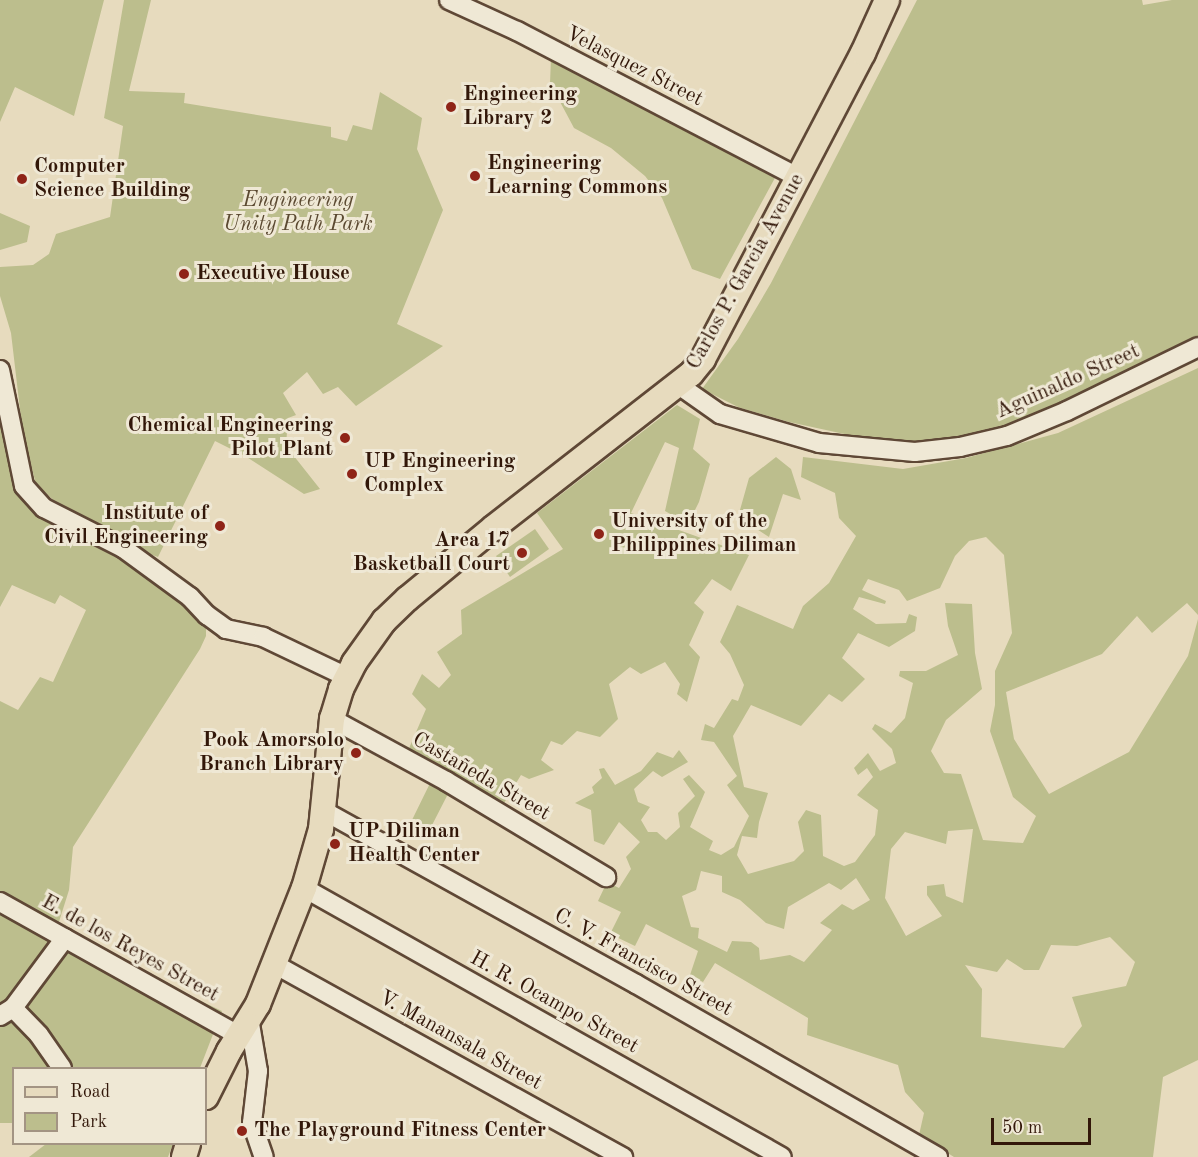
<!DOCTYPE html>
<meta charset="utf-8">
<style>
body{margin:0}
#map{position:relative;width:1198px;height:1157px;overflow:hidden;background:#e7dbbe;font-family:"Old Standard TT",serif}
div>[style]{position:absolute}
.green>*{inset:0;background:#bcbe8d}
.roads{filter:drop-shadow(2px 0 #5f4836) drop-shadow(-2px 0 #5f4836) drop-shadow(0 2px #5f4836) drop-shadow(0 -2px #5f4836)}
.minor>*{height:18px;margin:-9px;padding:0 9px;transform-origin:9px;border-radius:9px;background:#efe8d5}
.major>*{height:24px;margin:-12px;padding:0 12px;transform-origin:12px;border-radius:12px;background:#e7dbbe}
.dots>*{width:16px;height:16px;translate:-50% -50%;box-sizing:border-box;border:3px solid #efe8d5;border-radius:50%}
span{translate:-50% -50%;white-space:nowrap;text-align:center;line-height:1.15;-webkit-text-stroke:6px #efe8d5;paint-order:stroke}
.street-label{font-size:21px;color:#321709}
.poi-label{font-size:21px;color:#321709;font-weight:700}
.left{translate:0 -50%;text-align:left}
.right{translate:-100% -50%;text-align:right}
.park-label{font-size:21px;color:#5b4931;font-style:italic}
.legend{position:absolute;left:12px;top:1067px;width:195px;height:78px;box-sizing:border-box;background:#efe8d5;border:2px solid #a39483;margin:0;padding:8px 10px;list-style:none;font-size:18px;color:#321709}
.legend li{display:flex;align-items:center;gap:12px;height:30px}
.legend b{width:30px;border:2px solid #a39483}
.scale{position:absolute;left:991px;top:1118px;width:100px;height:27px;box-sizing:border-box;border:3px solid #321709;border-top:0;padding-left:8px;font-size:18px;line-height:21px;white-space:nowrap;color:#321709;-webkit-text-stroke:4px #efe8d5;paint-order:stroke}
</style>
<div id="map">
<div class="green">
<div style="clip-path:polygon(0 0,104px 0,74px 116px,15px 87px,0 122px)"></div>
<div style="clip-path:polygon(124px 0,151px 0,129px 91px,185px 93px,184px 103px,331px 127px,331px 137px,347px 141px,353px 125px,372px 130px,380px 92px,422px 118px,417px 149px,443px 210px,397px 324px,443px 346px,356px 406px,338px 387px,323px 394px,307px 372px,283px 393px,296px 415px,288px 418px,286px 446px,320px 489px,304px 494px,245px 456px,215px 441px,158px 557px,130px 547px,93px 522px,60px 506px,36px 484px,23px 435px,11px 333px,0 296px,0 267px,33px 265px,49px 254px,56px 234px,110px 217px,123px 126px,104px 118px)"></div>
<div style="clip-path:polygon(917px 0,1142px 0,1143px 5px,1172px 0,1198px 0,1198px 345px,1015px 425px,958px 441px,886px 443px,789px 422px,740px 408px,702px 389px,738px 339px,771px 283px)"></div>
<div style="clip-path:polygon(551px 58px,776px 176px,720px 279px,692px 269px,662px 198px,645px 176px,611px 148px,574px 128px,550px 83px)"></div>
<div style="clip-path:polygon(0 213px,30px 226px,27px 242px,0 250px)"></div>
<div style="clip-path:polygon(evenodd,1198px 368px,1198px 615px,1187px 603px,1152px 633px,1137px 616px,1102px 654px,1006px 692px,1014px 739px,1049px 794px,1129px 752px,1188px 656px,1198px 619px,1198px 1060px,1163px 1077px,1153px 1157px,954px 1157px,919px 1135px,924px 1113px,905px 1092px,898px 1065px,807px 1035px,808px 1018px,715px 963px,703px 982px,690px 975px,698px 951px,646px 924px,635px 946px,610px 934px,621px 912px,598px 901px,607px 882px,619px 888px,631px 869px,626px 857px,640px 842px,619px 822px,604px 845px,594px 841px,591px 810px,575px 803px,594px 793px,592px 787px,602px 778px,599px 769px,604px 768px,615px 785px,641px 771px,657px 752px,673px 758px,679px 750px,688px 762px,662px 777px,653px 771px,634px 789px,638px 802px,650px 807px,641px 820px,648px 832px,657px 832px,666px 840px,680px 827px,678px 813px,695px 796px,683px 779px,689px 775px,705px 792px,690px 827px,713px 841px,709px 850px,721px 855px,734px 847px,749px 816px,727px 785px,737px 776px,714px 742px,701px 740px,705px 724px,714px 728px,732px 699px,738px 701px,744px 685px,730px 654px,720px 642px,737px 605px,793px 629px,803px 606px,829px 583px,856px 536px,839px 518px,835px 493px,801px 477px,803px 457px,903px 469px,966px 458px,1058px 433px,1198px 368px,986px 537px,1004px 555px,1012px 633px,995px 671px,995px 705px,990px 731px,1013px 797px,1036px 816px,1023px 843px,983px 840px,961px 774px,944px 773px,931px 751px,946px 720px,982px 689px,975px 653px,972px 604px,945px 603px,948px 626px,958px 655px,926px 671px,900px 671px,899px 676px,913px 683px,905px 718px,891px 733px,875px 724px,872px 729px,892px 749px,896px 763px,880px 771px,868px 753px,854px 768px,858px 775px,867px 768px,873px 777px,857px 795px,878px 810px,875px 835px,855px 862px,844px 866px,823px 856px,821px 815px,806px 810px,798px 822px,804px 851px,794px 861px,748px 874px,737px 855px,742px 836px,757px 838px,759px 822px,768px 793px,744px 787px,733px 736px,751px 705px,801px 726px,829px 694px,842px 702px,865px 679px,842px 658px,858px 633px,889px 647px,915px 631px,917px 617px,909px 614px,906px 623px,876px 624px,853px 609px,859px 597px,885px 604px,886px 601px,862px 590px,868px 579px,899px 590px,907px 601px,940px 588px,955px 556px,969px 541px,986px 537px,1198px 368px,973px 829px,963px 903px,946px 896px,944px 884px,927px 886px,927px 895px,942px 916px,906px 936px,885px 898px,891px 849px,905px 832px,946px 844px,948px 831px,973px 829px,1198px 368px,701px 871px,722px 876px,722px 892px,740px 900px,766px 923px,784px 929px,788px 907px,829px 883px,841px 890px,856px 878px,870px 900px,853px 910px,842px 904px,820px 923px,832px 930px,804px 962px,790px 955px,760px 960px,759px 948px,751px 942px,732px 941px,727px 952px,698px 938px,699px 928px,691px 927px,682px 896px,696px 890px,701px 871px,1198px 368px,1110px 937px,1135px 962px,1126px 986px,1072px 997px,1082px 1026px,1064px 1048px,981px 1037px,982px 989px,965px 965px,997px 972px,1007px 959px,1024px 970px,1039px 970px,1051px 945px,1077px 946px,1110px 937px)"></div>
<div style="clip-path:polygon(677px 405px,700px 419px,693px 449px,710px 464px,699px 502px,688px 524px,665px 511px,679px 448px,665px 442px,631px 513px,749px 555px,731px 591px,712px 579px,694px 603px,704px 612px,689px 645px,700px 657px,687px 702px,677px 694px,680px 684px,665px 662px,641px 674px,630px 667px,609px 684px,618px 719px,600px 737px,577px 731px,562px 745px,551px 741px,541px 760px,554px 770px,529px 779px,521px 775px,495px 818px,449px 792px,430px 829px,412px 820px,436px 771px,407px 753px,426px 709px,412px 694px,422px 674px,439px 688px,451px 675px,437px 652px,462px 634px,461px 610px,563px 549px,537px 513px)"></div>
<div style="clip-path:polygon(0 420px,18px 491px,119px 550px,199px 616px,206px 627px,206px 636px,200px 649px,73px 847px,69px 890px,58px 925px,0 894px,0 701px,18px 710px,40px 677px,53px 682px,86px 610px,60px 595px,55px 604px,12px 585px,0 607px)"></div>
<div style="clip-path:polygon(776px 457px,791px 469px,801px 500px,783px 494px,769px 537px,738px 517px,749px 478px)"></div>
<div style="clip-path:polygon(535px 529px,549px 549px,510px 577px,496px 556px)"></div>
<div style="clip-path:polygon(0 906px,222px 1011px,200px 1068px,14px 1068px,13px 1123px,0 1123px)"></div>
<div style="clip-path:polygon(46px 1144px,173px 1144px,168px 1157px,29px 1157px)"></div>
</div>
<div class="roads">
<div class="minor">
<div style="left:449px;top:0;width:75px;rotate:24.5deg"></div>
<div style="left:517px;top:31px;width:317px;rotate:27.5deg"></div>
<div style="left:0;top:370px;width:118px;rotate:78.3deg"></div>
<div style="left:24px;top:486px;width:30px;rotate:48deg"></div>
<div style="left:44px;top:508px;width:89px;rotate:26.9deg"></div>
<div style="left:123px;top:548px;width:83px;rotate:36.2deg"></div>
<div style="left:190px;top:597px;width:25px;rotate:47deg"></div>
<div style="left:207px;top:615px;width:24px;rotate:36deg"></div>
<div style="left:226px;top:629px;width:38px;rotate:12deg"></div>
<div style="left:263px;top:637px;width:93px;rotate:25.5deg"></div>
<div style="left:680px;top:386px;width:49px;rotate:35deg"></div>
<div style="left:720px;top:414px;width:103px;rotate:16.3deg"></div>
<div style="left:819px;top:443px;width:96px;rotate:5.4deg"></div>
<div style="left:915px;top:452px;width:45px;rotate:-6.3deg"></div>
<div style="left:960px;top:447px;width:48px;rotate:-13.2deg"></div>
<div style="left:1007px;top:436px;width:65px;rotate:-22.6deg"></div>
<div style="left:1067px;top:411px;width:146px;rotate:-26deg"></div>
<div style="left:332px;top:719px;width:130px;rotate:28.5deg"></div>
<div style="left:446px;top:781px;width:187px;rotate:31deg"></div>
<div style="left:324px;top:811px;width:357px;rotate:29deg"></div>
<div style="left:636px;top:984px;width:348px;rotate:29.8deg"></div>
<div style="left:304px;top:888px;width:548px;rotate:29.37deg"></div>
<div style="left:0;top:902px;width:273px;rotate:29.2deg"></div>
<div style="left:276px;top:965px;width:397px;rotate:29deg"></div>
<div style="left:13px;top:1008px;width:37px;rotate:46deg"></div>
<div style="left:39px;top:1035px;width:40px;rotate:55.1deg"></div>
<div style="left:0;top:1016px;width:15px;rotate:-32deg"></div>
<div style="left:13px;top:1008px;width:87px;rotate:-53.4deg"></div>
<div style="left:249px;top:1018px;width:54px;rotate:80.4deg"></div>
<div style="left:258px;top:1071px;width:52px;rotate:96.6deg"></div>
<div style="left:252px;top:1123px;width:36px;rotate:71deg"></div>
</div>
<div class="major">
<div style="left:206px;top:1097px;width:51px;rotate:-63.4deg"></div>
<div style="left:229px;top:1051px;width:55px;rotate:-58.3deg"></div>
<div style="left:258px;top:1004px;width:125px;rotate:-68.4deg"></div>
<div style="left:304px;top:888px;width:61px;rotate:-73.9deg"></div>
<div style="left:321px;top:829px;width:111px;rotate:-84.3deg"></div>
<div style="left:332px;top:719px;width:31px;rotate:-73deg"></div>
<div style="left:341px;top:689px;width:29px;rotate:-63deg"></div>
<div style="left:354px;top:663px;width:52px;rotate:-54.5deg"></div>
<div style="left:384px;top:621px;width:32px;rotate:-44deg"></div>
<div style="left:407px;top:599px;width:112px;rotate:-39.5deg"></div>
<div style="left:493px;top:528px;width:251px;rotate:-37.9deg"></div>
<div style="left:691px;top:374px;width:19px;rotate:-51deg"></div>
<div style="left:703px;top:359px;width:345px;rotate:-62.4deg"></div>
<div style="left:863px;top:53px;width:58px;rotate:-65.6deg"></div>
<div style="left:184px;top:1157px;width:14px;rotate:-73deg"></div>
</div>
</div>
<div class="dots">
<div style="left:451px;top:107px;background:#8f2418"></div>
<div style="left:475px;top:176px;background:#8f2418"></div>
<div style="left:22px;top:179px;background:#8f2418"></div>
<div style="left:184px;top:274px;background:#8f2418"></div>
<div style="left:345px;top:438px;background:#8f2418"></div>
<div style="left:352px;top:474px;background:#8f2418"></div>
<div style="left:220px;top:526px;background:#8f2418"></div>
<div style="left:599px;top:534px;background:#8f2418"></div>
<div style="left:522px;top:553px;background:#8f2418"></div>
<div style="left:356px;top:753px;background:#8f2418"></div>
<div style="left:335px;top:844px;background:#8f2418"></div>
<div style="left:242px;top:1131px;background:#8f2418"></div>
</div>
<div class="street-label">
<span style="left:634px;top:67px;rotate:27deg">Velasquez Street</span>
<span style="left:746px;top:272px;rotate:-61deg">Carlos P. Garcia Avenue</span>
<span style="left:1068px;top:382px;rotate:-24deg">Aguinaldo Street</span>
<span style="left:481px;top:777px;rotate:30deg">Castañeda Street</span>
<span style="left:130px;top:949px;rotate:29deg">E. de los Reyes Street</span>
<span style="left:643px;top:963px;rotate:29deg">C. V. Francisco Street</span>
<span style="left:554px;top:1003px;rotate:29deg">H. R. Ocampo Street</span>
<span style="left:460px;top:1041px;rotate:29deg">V. Manansala Street</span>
</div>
<div class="poi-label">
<span class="left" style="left:463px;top:107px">Engineering<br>Library 2</span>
<span class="left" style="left:487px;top:176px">Engineering<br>Learning Commons</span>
<span class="left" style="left:34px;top:179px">Computer<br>Science Building</span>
<span class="left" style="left:196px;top:274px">Executive House</span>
<span class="right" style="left:333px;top:438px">Chemical Engineering<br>Pilot Plant</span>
<span class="left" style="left:364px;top:474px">UP Engineering<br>Complex</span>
<span class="right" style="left:208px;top:526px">Institute of<br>Civil Engineering</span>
<span class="left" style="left:611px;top:534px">University of the<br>Philippines Diliman</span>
<span class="right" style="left:510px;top:553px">Area 17<br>Basketball Court</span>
<span class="right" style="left:344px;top:753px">Pook Amorsolo<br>Branch Library</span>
<span class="left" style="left:348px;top:844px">UP Diliman<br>Health Center</span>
<span class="left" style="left:254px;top:1131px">The Playground Fitness Center</span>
</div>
<div class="park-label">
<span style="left:298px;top:213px">Engineering<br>Unity Path Park</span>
</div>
<ul class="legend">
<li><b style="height:8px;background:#e7dbbe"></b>Road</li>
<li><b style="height:16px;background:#bcbe8d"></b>Park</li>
</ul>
<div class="scale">50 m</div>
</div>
